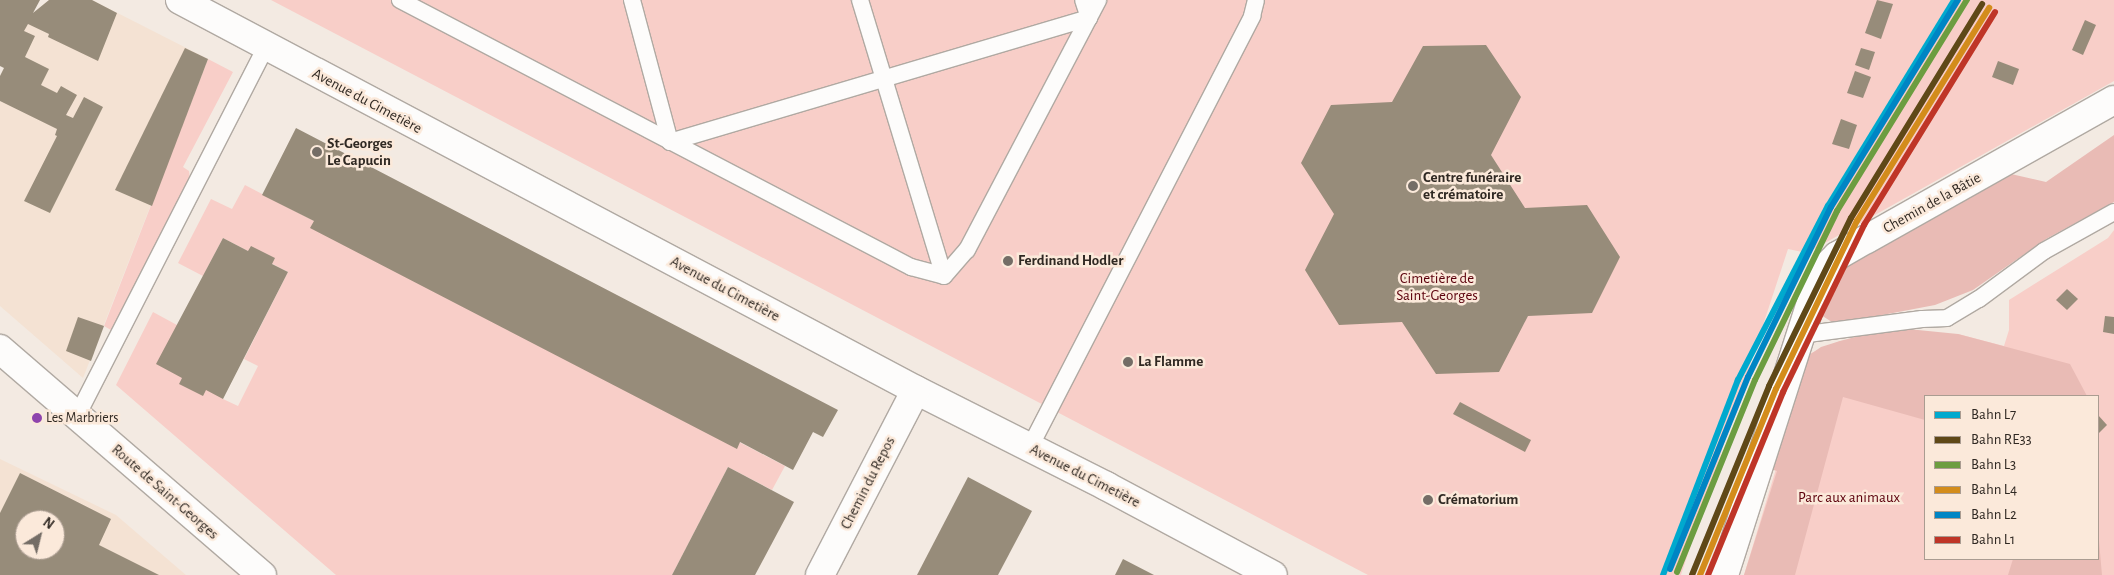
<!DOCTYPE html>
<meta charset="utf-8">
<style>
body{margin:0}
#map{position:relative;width:2114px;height:575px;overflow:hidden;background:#f3eae2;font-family:"Alegreya Sans",sans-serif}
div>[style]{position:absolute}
.built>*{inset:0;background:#f4e2d3}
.green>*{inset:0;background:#f8cec8}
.forest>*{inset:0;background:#e9bbb5}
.building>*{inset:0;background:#978c7a}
.roads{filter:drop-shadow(1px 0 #b0a9a2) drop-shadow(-1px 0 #b0a9a2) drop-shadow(0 1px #b0a9a2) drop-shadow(0 -1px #b0a9a2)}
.service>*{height:16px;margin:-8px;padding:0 8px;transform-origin:8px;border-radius:8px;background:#fdfcfb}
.minor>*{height:28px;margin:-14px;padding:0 14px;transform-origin:14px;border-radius:14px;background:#fdfcfb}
.tertiary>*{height:28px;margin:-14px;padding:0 14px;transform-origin:14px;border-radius:14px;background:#fdfcfb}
.rail-1>*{height:6px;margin:-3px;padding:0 3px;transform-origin:3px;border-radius:3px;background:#00a9ce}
.rail-2>*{height:6px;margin:-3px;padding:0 3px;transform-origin:3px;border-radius:3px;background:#5f4817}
.rail-3>*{height:6px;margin:-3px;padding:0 3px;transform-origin:3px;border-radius:3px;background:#6c9d40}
.rail-4>*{height:6px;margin:-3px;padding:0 3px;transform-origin:3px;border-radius:3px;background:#d38c1b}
.rail-5>*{height:6px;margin:-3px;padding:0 3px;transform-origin:3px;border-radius:3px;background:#0085c4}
.rail-6>*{height:6px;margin:-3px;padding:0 3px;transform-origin:3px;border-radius:3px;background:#bf3527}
.dots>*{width:14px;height:14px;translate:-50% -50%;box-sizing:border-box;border:2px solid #fbe9da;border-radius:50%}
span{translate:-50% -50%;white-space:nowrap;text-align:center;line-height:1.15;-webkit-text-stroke:5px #fbe9da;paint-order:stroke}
.bus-label{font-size:14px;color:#302923}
.left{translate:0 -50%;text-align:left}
.street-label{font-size:15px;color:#302923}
.poi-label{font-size:15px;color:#302923;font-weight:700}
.park-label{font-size:15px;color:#5c000c}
.legend{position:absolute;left:1924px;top:395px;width:175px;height:165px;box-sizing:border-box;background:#fbe9da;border:1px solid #aa9c91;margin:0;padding:6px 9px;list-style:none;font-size:15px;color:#302923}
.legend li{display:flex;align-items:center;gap:10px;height:25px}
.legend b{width:25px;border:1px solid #aa9c91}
.north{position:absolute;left:15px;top:510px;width:50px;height:50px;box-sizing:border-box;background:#fbe9da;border:1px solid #aa9c91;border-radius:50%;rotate:36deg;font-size:14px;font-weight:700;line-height:20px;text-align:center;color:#302923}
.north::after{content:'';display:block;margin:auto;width:18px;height:22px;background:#746d66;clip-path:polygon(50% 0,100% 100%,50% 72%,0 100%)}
</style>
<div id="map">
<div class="built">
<div style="clip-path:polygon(49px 0,92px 0,208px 59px,83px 378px,0 306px,0 76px,33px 13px)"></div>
<div style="clip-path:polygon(evenodd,0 459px,116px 515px,186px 575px,0 575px,0 459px,25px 520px,55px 520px,55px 550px,25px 550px,25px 520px)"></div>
</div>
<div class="green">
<div style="clip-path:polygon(271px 0,2114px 0,2114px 81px,1807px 253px,1788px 249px,1681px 575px,1368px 575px)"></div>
<div style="clip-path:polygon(208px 59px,233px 72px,183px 167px,189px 171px,190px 179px,111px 330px,104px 326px)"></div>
<div style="clip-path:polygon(245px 185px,785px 466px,772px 490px,728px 467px,672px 575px,336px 575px,116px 385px,153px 312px,177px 325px,223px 399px,238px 406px,258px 366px,244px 359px,288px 272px,223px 238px,203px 276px,178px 263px,211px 199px,232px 209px)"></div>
<div style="clip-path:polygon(evenodd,2114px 230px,2114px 575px,1744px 575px,1811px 353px,1840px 341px,1958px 334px,2004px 346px,2009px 330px,2009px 300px,2108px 238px,2114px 230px,1925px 396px,2098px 396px,2098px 559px,1925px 559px,1925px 396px)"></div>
</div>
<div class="forest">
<div style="clip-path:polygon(2114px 135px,2114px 202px,2046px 239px,1973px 290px,1935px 305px,1835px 324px,1821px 315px,1828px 283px,1846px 266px,2011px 174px,2046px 182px)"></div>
<div style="clip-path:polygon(1908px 329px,1958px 334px,2070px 364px,2087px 396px,1925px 396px,1925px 420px,1843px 397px,1795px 575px,1744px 575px,1777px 471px,1767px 468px,1802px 360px,1821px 347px,1840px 341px,1870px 333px)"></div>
<div style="clip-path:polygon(2098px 529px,2102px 575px,2008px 575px,2013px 559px,2098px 559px)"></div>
</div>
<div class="building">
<div style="clip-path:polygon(0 0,40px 0,33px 13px,49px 0,92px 0,117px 13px,98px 61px,48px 37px,49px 34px,28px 24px,24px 31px,35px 36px,25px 57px,49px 69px,41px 85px,57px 93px,61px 86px,77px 95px,66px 115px,73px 118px,84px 97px,103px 107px,50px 213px,24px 201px,57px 136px,55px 135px,57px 129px,0 101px,0 76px,4px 68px,0 66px)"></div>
<div style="clip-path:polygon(1877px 0,1893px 4px,1881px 39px,1865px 33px)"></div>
<div style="clip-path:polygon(2085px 20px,2096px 25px,2083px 55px,2072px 50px)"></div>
<div style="clip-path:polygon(1486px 45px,1521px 97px,1491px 155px,1525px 208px,1587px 205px,1620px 257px,1592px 313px,1528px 316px,1499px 372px,1436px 374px,1402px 322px,1339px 325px,1305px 270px,1334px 214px,1301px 163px,1331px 105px,1392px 102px,1423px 46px)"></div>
<div style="clip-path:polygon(185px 48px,208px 59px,152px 206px,115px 190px)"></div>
<div style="clip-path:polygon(1861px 48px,1875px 52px,1869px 70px,1855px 65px)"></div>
<div style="clip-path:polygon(1998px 61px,2019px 69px,2013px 85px,1992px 77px)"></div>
<div style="clip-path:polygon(1855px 71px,1871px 77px,1863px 98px,1847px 93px)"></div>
<div style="clip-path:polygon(1841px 119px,1857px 125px,1849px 149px,1832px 144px)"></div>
<div style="clip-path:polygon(296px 128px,838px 410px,823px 437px,813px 432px,793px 470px,740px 442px,737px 449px,310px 228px,314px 221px,262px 195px)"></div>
<div style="clip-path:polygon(223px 238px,248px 251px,251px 246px,275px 258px,272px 264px,288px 272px,223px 399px,206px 390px,203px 396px,179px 384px,182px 378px,156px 364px)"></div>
<div style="clip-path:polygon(2067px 289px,2078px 299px,2067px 310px,2056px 300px)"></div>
<div style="clip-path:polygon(2105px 316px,2114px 317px,2114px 334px,2103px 332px)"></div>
<div style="clip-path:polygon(78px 317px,104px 326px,91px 361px,66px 351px)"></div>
<div style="clip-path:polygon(1460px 402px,1531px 440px,1525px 452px,1453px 414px)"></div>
<div style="clip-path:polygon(2098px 415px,2107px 425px,2098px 434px)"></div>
<div style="clip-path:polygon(728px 467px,794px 502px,755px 575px,672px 575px)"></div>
<div style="clip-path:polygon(evenodd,20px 473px,111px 519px,99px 545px,159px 575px,0 575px,0 513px,20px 473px,25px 520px,55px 520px,55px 550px,25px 550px,25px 520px)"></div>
<div style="clip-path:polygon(968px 477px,1032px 511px,998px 575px,917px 575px)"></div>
<div style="clip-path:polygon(1123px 559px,1154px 575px,1115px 575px)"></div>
</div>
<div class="roads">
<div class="service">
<div style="left:400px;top:0;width:577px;rotate:27.59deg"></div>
<div style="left:911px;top:267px;width:34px;rotate:15deg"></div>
<div style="left:944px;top:276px;width:35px;rotate:-49deg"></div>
<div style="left:967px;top:250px;width:282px;rotate:-62.3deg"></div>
<div style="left:632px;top:0;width:147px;rotate:75deg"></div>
<div style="left:670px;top:142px;width:437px;rotate:-16.5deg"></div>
<div style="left:1089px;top:18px;width:19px;rotate:-108deg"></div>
<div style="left:860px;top:0;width:288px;rotate:73.1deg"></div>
<div style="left:1800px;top:335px;width:123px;rotate:-7.5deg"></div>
<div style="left:1922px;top:319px;width:25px;rotate:-2deg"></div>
<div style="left:1947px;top:318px;width:37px;rotate:-31deg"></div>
<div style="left:1979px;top:299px;width:81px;rotate:-36.4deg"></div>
<div style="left:2044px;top:251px;width:80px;rotate:-29.1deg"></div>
<div style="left:77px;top:416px;width:415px;rotate:-62.9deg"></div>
<div style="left:1030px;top:447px;width:485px;rotate:-62.7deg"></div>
<div style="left:1252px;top:16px;width:16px;rotate:-76deg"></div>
</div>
<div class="minor">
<div style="left:180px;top:0;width:833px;rotate:27.92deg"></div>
<div style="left:916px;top:390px;width:213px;rotate:26.8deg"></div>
<div style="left:1106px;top:486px;width:189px;rotate:28.1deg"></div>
<div style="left:820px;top:575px;width:208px;rotate:-62.6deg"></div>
<div style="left:1724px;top:575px;width:299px;rotate:-72.3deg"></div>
<div style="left:1815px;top:290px;width:27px;rotate:-63deg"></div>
<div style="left:1827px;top:266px;width:14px;rotate:-45deg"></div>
<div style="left:1837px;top:256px;width:34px;rotate:-30deg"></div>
<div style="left:1867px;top:239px;width:283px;rotate:-29.4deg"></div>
</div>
<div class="tertiary">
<div style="left:0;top:349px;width:346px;rotate:40.8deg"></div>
</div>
</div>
<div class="rail-1">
<div style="left:1663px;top:575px;width:209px;rotate:-69deg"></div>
<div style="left:1738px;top:380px;width:196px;rotate:-62.7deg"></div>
<div style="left:1828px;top:206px;width:241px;rotate:-58.5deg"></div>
</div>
<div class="rail-2">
<div style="left:1692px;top:575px;width:204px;rotate:-67.8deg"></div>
<div style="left:1769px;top:386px;width:187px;rotate:-64deg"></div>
<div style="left:1851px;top:218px;width:251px;rotate:-58.5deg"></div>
</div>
<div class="rail-3">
<div style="left:1677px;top:572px;width:207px;rotate:-67.9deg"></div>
<div style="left:1755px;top:380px;width:188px;rotate:-64.1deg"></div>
<div style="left:1837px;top:211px;width:248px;rotate:-58.4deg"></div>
</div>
<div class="rail-4">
<div style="left:1700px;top:575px;width:201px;rotate:-67.8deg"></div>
<div style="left:1776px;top:389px;width:187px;rotate:-64.3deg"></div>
<div style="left:1857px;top:221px;width:251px;rotate:-58.2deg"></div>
</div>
<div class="rail-5">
<div style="left:1670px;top:569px;width:207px;rotate:-67.9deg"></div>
<div style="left:1748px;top:377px;width:189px;rotate:-64deg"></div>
<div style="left:1831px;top:207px;width:243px;rotate:-58.5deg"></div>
</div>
<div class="rail-6">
<div style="left:1708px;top:575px;width:198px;rotate:-67.7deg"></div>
<div style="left:1783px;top:392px;width:186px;rotate:-64.1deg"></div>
<div style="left:1864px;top:225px;width:250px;rotate:-58.4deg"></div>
</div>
<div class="dots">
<div style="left:317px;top:152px;background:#746d66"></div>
<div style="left:1413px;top:186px;background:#746d66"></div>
<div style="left:1008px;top:261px;background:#746d66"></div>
<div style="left:1128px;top:362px;background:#746d66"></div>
<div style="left:37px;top:418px;background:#8e44ad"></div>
<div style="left:1428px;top:500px;background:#746d66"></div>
</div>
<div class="bus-label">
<span class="left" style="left:46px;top:418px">Les Marbriers</span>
</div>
<div class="street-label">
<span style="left:367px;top:101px;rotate:28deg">Avenue du Cimetière</span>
<span style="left:1932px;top:203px;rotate:-29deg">Chemin de la Bâtie</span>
<span style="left:725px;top:289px;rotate:28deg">Avenue du Cimetière</span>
<span style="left:1085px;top:476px;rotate:27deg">Avenue du Cimetière</span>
<span style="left:868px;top:483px;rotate:-63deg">Chemin du Repos</span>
<span style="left:165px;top:492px;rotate:41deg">Route de Saint-Georges</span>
</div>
<div class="poi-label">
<span class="left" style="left:327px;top:152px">St-Georges<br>Le Capucin</span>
<span class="left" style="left:1423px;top:186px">Centre funéraire<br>et crématoire</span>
<span class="left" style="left:1018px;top:261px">Ferdinand Hodler</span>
<span class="left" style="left:1138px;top:362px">La Flamme</span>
<span class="left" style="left:1438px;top:500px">Crématorium</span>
</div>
<div class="park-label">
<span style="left:1437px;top:287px">Cimetière de<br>Saint-Georges</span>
<span style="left:1849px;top:498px">Parc aux animaux</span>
</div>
<ul class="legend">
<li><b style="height:6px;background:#00a9ce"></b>Bahn L7</li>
<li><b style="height:6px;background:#5f4817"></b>Bahn RE33</li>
<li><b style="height:6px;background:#6c9d40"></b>Bahn L3</li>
<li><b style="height:6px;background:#d38c1b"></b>Bahn L4</li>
<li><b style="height:6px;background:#0085c4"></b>Bahn L2</li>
<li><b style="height:6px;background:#bf3527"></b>Bahn L1</li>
</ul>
<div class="north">N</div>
</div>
